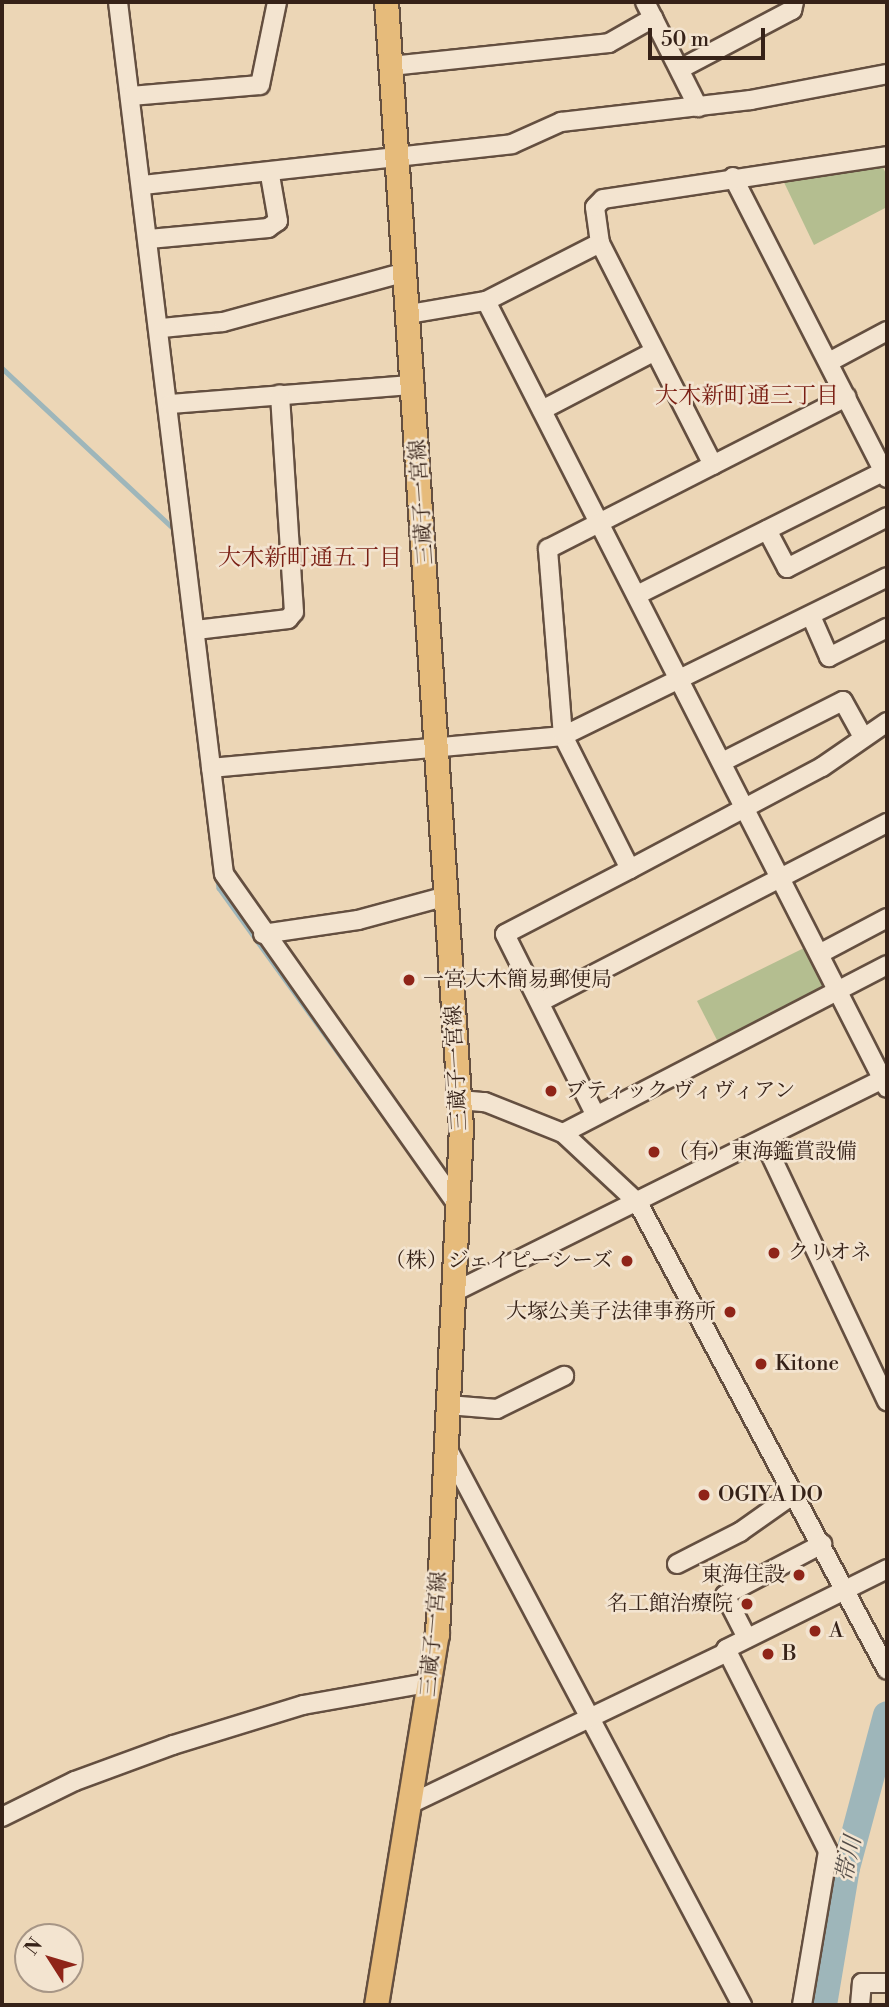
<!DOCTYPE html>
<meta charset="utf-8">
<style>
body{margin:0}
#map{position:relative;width:889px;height:2007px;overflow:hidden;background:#ecd6b6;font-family:"Libre Bodoni","Noto Serif JP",serif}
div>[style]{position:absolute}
.green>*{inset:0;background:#b4be90}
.stream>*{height:4.5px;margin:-2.25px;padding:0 2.25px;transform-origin:2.25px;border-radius:2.25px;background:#9eb6ba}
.river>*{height:28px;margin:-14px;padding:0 14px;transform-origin:14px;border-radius:14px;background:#9eb6ba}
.roads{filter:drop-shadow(2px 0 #644f40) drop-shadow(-2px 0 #644f40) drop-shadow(0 2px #644f40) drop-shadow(0 -2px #644f40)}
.minor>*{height:18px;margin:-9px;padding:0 9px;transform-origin:9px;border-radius:9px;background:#f3e4d0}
.major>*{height:23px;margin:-11.5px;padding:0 11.5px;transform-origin:11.5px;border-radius:11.5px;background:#e6bb7b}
.dots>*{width:19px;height:19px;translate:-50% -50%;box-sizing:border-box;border:4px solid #f3e4d0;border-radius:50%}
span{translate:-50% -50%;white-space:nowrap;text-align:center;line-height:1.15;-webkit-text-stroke:5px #f3e4d0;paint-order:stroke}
.street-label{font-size:21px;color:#362218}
.poi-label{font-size:21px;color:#362218}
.left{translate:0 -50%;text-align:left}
.right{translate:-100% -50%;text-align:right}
.neighbourhood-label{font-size:23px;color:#7a1f14}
.water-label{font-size:23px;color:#554e49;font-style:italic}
.frame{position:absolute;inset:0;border:4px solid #362218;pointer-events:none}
.north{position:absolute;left:14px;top:1923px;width:70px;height:70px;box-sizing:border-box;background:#f3e4d0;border:2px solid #a79686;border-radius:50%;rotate:307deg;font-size:19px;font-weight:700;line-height:28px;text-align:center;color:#362218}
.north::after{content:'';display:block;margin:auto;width:24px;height:32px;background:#8f2418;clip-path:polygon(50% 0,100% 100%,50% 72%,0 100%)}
.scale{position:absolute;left:648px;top:28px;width:117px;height:32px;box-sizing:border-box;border:4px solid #362218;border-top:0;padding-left:9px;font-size:21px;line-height:24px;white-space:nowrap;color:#362218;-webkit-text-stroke:5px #f3e4d0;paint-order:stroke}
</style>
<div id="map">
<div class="green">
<div style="clip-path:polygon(880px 161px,887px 176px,887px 207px,814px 245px,780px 174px)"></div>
<div style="clip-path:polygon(804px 948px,825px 991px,719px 1044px,697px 1001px)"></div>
</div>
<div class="stream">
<div style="left:2px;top:368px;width:237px;rotate:43.1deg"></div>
<div style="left:200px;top:750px;width:44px;rotate:82.2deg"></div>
<div style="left:217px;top:875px;width:13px;rotate:81deg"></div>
<div style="left:219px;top:888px;width:374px;rotate:54.1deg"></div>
</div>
<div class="river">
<div style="left:823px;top:2005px;width:139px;rotate:-80.5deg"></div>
<div style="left:846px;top:1868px;width:158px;rotate:-75deg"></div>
</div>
<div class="roads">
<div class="minor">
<div style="left:118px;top:2px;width:878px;rotate:83.07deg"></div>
<div style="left:224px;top:874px;width:409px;rotate:54.8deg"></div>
<div style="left:645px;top:2px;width:118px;rotate:63.2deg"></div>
<div style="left:391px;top:66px;width:219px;rotate:-6deg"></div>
<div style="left:609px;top:43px;width:51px;rotate:-29.6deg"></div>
<div style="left:680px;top:69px;width:127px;rotate:-27.8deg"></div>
<div style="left:792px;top:10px;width:8px;rotate:-76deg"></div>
<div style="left:131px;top:96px;width:129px;rotate:-4.9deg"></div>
<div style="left:260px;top:85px;width:85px;rotate:-78.4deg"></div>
<div style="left:733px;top:177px;width:338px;rotate:62.9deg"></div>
<div style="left:143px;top:185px;width:371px;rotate:-6.3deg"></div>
<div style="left:512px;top:144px;width:54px;rotate:-24.2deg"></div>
<div style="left:561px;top:122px;width:191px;rotate:-6.6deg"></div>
<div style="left:751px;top:100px;width:138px;rotate:-10.8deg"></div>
<div style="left:149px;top:239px;width:120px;rotate:-5.3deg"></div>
<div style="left:268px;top:228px;width:12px;rotate:-35deg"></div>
<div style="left:278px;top:221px;width:47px;rotate:-99.9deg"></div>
<div style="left:600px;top:243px;width:249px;rotate:63deg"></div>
<div style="left:486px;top:301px;width:883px;rotate:63deg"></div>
<div style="left:409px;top:314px;width:78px;rotate:-9.6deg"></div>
<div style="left:486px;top:301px;width:128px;rotate:-27deg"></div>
<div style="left:600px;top:243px;width:36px;rotate:-98deg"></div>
<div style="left:595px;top:207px;width:11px;rotate:-45deg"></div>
<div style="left:603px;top:199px;width:287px;rotate:-8.6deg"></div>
<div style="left:162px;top:328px;width:61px;rotate:-5.6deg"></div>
<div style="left:223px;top:322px;width:190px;rotate:-15.3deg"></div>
<div style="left:829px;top:362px;width:66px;rotate:-28.1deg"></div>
<div style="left:170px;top:404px;width:245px;rotate:-4.5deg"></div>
<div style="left:542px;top:410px;width:127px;rotate:-27.6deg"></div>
<div style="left:767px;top:530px;width:43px;rotate:62.2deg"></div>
<div style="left:787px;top:568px;width:112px;rotate:-27deg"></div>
<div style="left:637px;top:595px;width:280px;rotate:-26.6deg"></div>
<div style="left:811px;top:616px;width:45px;rotate:66.3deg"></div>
<div style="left:829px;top:657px;width:65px;rotate:-26.6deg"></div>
<div style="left:196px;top:630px;width:93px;rotate:-6.8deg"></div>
<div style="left:288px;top:619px;width:9px;rotate:-49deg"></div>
<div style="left:294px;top:612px;width:218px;rotate:-93.7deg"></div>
<div style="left:724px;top:761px;width:133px;rotate:-26.8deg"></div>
<div style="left:843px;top:701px;width:39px;rotate:61deg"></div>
<div style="left:211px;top:768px;width:353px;rotate:-5.2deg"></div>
<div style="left:563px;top:736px;width:361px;rotate:-26.1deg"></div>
<div style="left:630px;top:869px;width:217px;rotate:-28deg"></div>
<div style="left:822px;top:767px;width:79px;rotate:-34.7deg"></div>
<div style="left:263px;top:934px;width:96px;rotate:-8.4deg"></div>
<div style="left:358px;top:920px;width:92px;rotate:-15.1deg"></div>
<div style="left:821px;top:953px;width:75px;rotate:-27.9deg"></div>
<div style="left:540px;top:1002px;width:390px;rotate:-27.3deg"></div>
<div style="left:460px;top:1100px;width:25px;rotate:5deg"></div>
<div style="left:485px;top:1102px;width:84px;rotate:21.7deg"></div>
<div style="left:563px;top:1133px;width:103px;rotate:43deg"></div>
<div style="left:638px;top:1203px;width:529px;rotate:61.93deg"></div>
<div style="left:595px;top:1114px;width:201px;rotate:-116.6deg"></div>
<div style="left:505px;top:934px;width:141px;rotate:-27.5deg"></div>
<div style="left:630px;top:869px;width:149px;rotate:-116.7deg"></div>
<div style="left:563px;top:736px;width:188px;rotate:-94.6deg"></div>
<div style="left:548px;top:549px;width:335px;rotate:-27deg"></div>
<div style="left:563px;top:1133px;width:365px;rotate:-27.4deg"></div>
<div style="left:764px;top:1141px;width:288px;rotate:64.7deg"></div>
<div style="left:458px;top:1290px;width:479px;rotate:-26.4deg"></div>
<div style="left:448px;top:1405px;width:49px;rotate:4.7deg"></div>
<div style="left:497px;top:1409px;width:75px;rotate:-26.2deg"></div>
<div style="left:446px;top:1446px;width:633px;rotate:62.1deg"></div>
<div style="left:677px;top:1564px;width:71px;rotate:-26.9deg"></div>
<div style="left:740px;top:1532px;width:67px;rotate:-35.3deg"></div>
<div style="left:747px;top:1638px;width:48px;rotate:-117.1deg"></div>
<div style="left:725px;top:1595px;width:110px;rotate:-27.7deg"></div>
<div style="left:412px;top:1803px;width:349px;rotate:-25.6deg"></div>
<div style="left:2px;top:1817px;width:81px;rotate:-26.3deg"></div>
<div style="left:75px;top:1781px;width:104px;rotate:-20.2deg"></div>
<div style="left:173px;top:1745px;width:136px;rotate:-17.1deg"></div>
<div style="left:303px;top:1705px;width:131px;rotate:-10.1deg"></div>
<div style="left:802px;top:2005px;width:156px;rotate:-80.4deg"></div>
<div style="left:828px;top:1851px;width:226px;rotate:-116.8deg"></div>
<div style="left:726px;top:1649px;width:180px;rotate:-26.4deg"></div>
<div style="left:860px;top:2005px;width:22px;rotate:-85deg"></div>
<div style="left:862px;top:1983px;width:25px"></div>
</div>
<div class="major">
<div style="left:376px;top:2005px;width:376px;rotate:-80.7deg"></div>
<div style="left:437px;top:1634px;width:508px;rotate:-87.29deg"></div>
<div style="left:461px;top:1127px;width:1127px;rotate:-93.81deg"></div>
</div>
</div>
<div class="dots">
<div style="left:409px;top:980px;background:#8f2418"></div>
<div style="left:551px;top:1091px;background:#8f2418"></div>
<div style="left:654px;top:1152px;background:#8f2418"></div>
<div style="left:774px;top:1253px;background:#8f2418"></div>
<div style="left:627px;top:1261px;background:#8f2418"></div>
<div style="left:730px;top:1312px;background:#8f2418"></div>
<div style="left:761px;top:1364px;background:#8f2418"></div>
<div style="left:704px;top:1495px;background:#8f2418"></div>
<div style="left:799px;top:1575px;background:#8f2418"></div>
<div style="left:747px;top:1604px;background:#8f2418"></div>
<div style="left:815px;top:1631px;background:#8f2418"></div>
<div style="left:768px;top:1654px;background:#8f2418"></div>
</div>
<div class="street-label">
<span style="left:422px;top:502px;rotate:-94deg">三蔵子一宮線</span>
<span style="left:457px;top:1068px;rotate:-93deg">三蔵子一宮線</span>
<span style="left:434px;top:1634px;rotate:-85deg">三蔵子一宮線</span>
</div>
<div class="poi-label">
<span class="left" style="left:423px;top:980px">一宮大木簡易郵便局</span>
<span class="left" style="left:565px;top:1091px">ブティック ヴィヴィアン</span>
<span class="left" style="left:668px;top:1152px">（有）東海鑑賞設備</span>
<span class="left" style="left:788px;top:1253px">クリオネ</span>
<span class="right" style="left:613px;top:1261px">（株）ジェイピーシーズ</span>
<span class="right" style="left:716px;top:1312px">大塚公美子法律事務所</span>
<span class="left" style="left:775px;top:1364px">Kitone</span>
<span class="left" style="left:718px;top:1495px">OGIYA DO</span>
<span class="right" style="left:785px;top:1575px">東海住設</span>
<span class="right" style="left:733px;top:1604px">名工館治療院</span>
<span class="left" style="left:829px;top:1631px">A</span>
<span class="left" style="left:782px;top:1654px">B</span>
</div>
<div class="neighbourhood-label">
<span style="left:747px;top:396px">大木新町通三丁目</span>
<span style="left:310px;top:558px">大木新町通五丁目</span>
</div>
<div class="water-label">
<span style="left:849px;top:1859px;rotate:-78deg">帯川</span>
</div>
<div class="frame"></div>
<div class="north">N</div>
<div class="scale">50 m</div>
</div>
